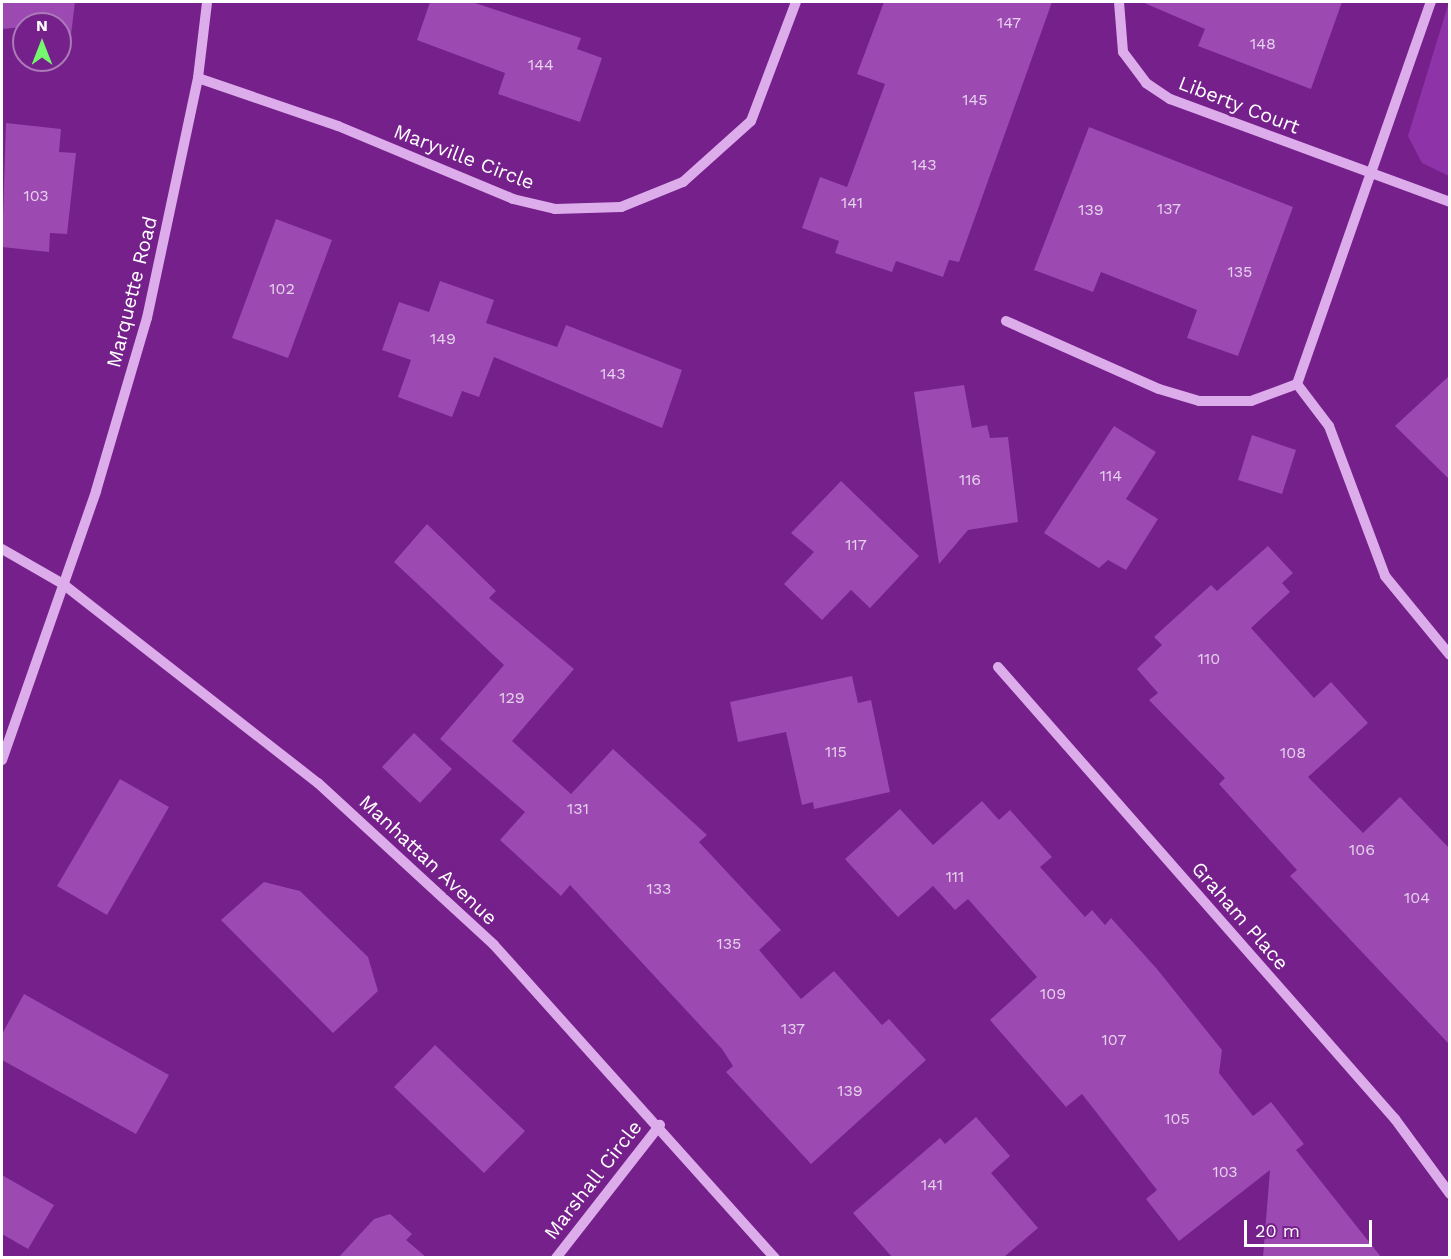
<!DOCTYPE html>
<style>
body{margin:0}
#map{position:relative;width:1451px;height:1259px;overflow:hidden;background:#75208b;font-family:"Work Sans",sans-serif}
div>[style]{position:absolute}
.green>*{inset:0;background:#8f34a8}
.building>*{inset:0;background:#9c49b2}
.minor>*{height:10px;margin:-5px;padding:0 5px;transform-origin:5px;border-radius:5px;background:#ddadeb}
span{translate:-50% -50%;white-space:nowrap;text-align:center;line-height:1.15;-webkit-text-stroke:6px #75208b;paint-order:stroke}
.number-label{font-size:16px;color:#e6d2ec}
.number-label span{-webkit-text-stroke-width:0}
.street-label{font-size:20px;color:#fff}
.frame{position:absolute;inset:0;border:3px solid #fff;pointer-events:none}
.north{position:absolute;left:12px;top:12px;width:60px;height:60px;box-sizing:border-box;background:#75208b;border:2px solid #ac79b9;border-radius:50%;rotate:0deg;font-size:16px;font-weight:700;line-height:24px;text-align:center;color:#fff}
.north::after{content:'';display:block;margin:auto;width:21px;height:27px;background:#76f86e;clip-path:polygon(50% 0,100% 100%,50% 72%,0 100%)}
.scale{position:absolute;left:1244px;top:1220px;width:128px;height:27px;box-sizing:border-box;border:3px solid #fff;border-top:0;padding-left:8px;font-size:18px;line-height:21px;white-space:nowrap;color:#fff;-webkit-text-stroke:4px #75208b;paint-order:stroke}
</style>
<div id="map">
<div class="green">
<div style="clip-path:polygon(1449px 2px,1450px 2px,1449px 176px,1422px 163px,1408px 136px)"></div>
</div>
<div class="building">
<div style="clip-path:polygon(2px 2px,75px 2px,71px 35px,60px 34px,60px 24px,2px 29px)"></div>
<div style="clip-path:polygon(430px 2px,472px 2px,581px 38px,577px 49px,602px 58px,580px 122px,498px 94px,505px 73px,417px 40px)"></div>
<div style="clip-path:polygon(884px 2px,1052px 2px,959px 262px,949px 260px,943px 277px,896px 261px,892px 272px,835px 253px,839px 241px,802px 228px,820px 177px,847px 187px,885px 84px,857px 74px)"></div>
<div style="clip-path:polygon(1142px 2px,1342px 2px,1311px 89px,1198px 46px,1205px 29px)"></div>
<div style="clip-path:polygon(6px 123px,61px 129px,59px 152px,76px 153px,67px 234px,50px 233px,49px 252px,2px 247px)"></div>
<div style="clip-path:polygon(1089px 127px,1293px 207px,1238px 356px,1187px 338px,1197px 310px,1101px 272px,1093px 292px,1034px 270px)"></div>
<div style="clip-path:polygon(276px 219px,332px 240px,288px 358px,232px 338px)"></div>
<div style="clip-path:polygon(440px 281px,494px 300px,486px 323px,557px 347px,566px 325px,682px 370px,662px 428px,494px 357px,479px 397px,462px 391px,452px 417px,398px 397px,411px 360px,382px 350px,399px 302px,429px 312px)"></div>
<div style="clip-path:polygon(1449px 376px,1449px 479px,1395px 426px)"></div>
<div style="clip-path:polygon(964px 385px,972px 428px,987px 425px,990px 438px,1008px 437px,1018px 522px,968px 530px,939px 564px,914px 392px)"></div>
<div style="clip-path:polygon(1114px 426px,1156px 452px,1126px 499px,1158px 519px,1126px 570px,1108px 560px,1099px 568px,1044px 533px)"></div>
<div style="clip-path:polygon(1252px 435px,1296px 450px,1282px 494px,1238px 480px)"></div>
<div style="clip-path:polygon(841px 481px,919px 556px,870px 608px,851px 590px,822px 620px,784px 584px,814px 552px,791px 533px)"></div>
<div style="clip-path:polygon(427px 524px,496px 591px,489px 598px,574px 669px,512px 741px,571px 794px,613px 749px,707px 835px,699px 842px,781px 930px,759px 950px,801px 999px,834px 971px,882px 1025px,889px 1019px,926px 1060px,811px 1164px,726px 1072px,733px 1066px,722px 1049px,570px 885px,561px 896px,500px 840px,525px 812px,440px 739px,504px 665px,394px 562px)"></div>
<div style="clip-path:polygon(1268px 546px,1293px 573px,1282px 583px,1290px 592px,1251px 628px,1314px 698px,1331px 682px,1368px 723px,1308px 777px,1363px 833px,1400px 797px,1449px 848px,1449px 1044px,1290px 876px,1297px 870px,1219px 784px,1225px 778px,1149px 700px,1158px 693px,1137px 669px,1162px 645px,1154px 637px,1211px 585px,1217px 591px)"></div>
<div style="clip-path:polygon(852px 676px,858px 703px,871px 700px,890px 792px,814px 809px,813px 802px,802px 805px,786px 732px,738px 742px,730px 702px)"></div>
<div style="clip-path:polygon(414px 733px,452px 769px,420px 803px,382px 767px)"></div>
<div style="clip-path:polygon(120px 779px,169px 807px,107px 915px,57px 886px)"></div>
<div style="clip-path:polygon(982px 801px,999px 820px,1010px 810px,1052px 857px,1040px 867px,1085px 917px,1092px 910px,1105px 925px,1111px 918px,1157px 969px,1222px 1050px,1219px 1073px,1253px 1116px,1271px 1102px,1304px 1144px,1296px 1150px,1381px 1257px,1263px 1257px,1270px 1170px,1179px 1241px,1146px 1199px,1157px 1190px,1082px 1094px,1066px 1107px,990px 1020px,1037px 977px,968px 899px,955px 910px,933px 886px,898px 917px,845px 859px,900px 809px,933px 845px)"></div>
<div style="clip-path:polygon(264px 882px,300px 891px,368px 957px,378px 991px,333px 1033px,221px 920px)"></div>
<div style="clip-path:polygon(24px 994px,169px 1075px,136px 1134px,2px 1060px,2px 1034px)"></div>
<div style="clip-path:polygon(435px 1045px,525px 1131px,484px 1173px,394px 1087px)"></div>
<div style="clip-path:polygon(976px 1117px,1010px 1156px,991px 1173px,1038px 1228px,1004px 1257px,892px 1257px,853px 1213px,940px 1138px,945px 1144px)"></div>
<div style="clip-path:polygon(2px 1175px,54px 1205px,28px 1249px,2px 1234px)"></div>
<div style="clip-path:polygon(390px 1214px,412px 1234px,406px 1240px,426px 1257px,339px 1257px,374px 1219px)"></div>
</div>
<div class="minor">
<div style="left:1119px;top:2px;width:50px;rotate:85.4deg"></div>
<div style="left:1123px;top:52px;width:39px;rotate:53deg"></div>
<div style="left:1146px;top:83px;width:29px;rotate:34deg"></div>
<div style="left:1170px;top:99px;width:298px;rotate:20.2deg"></div>
<div style="left:198px;top:78px;width:148px;rotate:18.9deg"></div>
<div style="left:338px;top:126px;width:190px;rotate:22.6deg"></div>
<div style="left:513px;top:199px;width:43px;rotate:13.4deg"></div>
<div style="left:555px;top:209px;width:66px;rotate:-1.7deg"></div>
<div style="left:621px;top:207px;width:67px;rotate:-22deg"></div>
<div style="left:683px;top:182px;width:91px;rotate:-41.9deg"></div>
<div style="left:751px;top:121px;width:127px;rotate:-69.3deg"></div>
<div style="left:1006px;top:321px;width:167px;rotate:24deg"></div>
<div style="left:1159px;top:389px;width:42px;rotate:16.7deg"></div>
<div style="left:1199px;top:401px;width:52px"></div>
<div style="left:1251px;top:401px;width:49px;rotate:-20.3deg"></div>
<div style="left:1297px;top:384px;width:405px;rotate:-70.7deg"></div>
<div style="left:1297px;top:384px;width:53px;rotate:52.7deg"></div>
<div style="left:1329px;top:426px;width:160px;rotate:69.5deg"></div>
<div style="left:1385px;top:576px;width:102px;rotate:50.6deg"></div>
<div style="left:2px;top:549px;width:70px;rotate:29.8deg"></div>
<div style="left:63px;top:584px;width:323px;rotate:38deg"></div>
<div style="left:318px;top:783px;width:239px;rotate:42.6deg"></div>
<div style="left:494px;top:945px;width:421px;rotate:48.1deg"></div>
<div style="left:998px;top:667px;width:602px;rotate:48.71deg"></div>
<div style="left:1395px;top:1119px;width:93px;rotate:53.7deg"></div>
<div style="left:2px;top:760px;width:285px;rotate:-70.7deg"></div>
<div style="left:96px;top:491px;width:180px;rotate:-73.6deg"></div>
<div style="left:147px;top:318px;width:245px;rotate:-78deg"></div>
<div style="left:198px;top:78px;width:77px;rotate:-83.2deg"></div>
<div style="left:556px;top:1258px;width:169px;rotate:-52deg"></div>
</div>
<div class="number-label">
<span style="left:1009px;top:23px">147</span>
<span style="left:1263px;top:44px">148</span>
<span style="left:541px;top:65px">144</span>
<span style="left:975px;top:100px">145</span>
<span style="left:924px;top:165px">143</span>
<span style="left:36px;top:196px">103</span>
<span style="left:852px;top:203px">141</span>
<span style="left:1169px;top:209px">137</span>
<span style="left:1091px;top:210px">139</span>
<span style="left:1240px;top:272px">135</span>
<span style="left:282px;top:289px">102</span>
<span style="left:443px;top:339px">149</span>
<span style="left:613px;top:374px">143</span>
<span style="left:1111px;top:476px">114</span>
<span style="left:970px;top:480px">116</span>
<span style="left:856px;top:545px">117</span>
<span style="left:1209px;top:659px">110</span>
<span style="left:512px;top:698px">129</span>
<span style="left:836px;top:752px">115</span>
<span style="left:1293px;top:753px">108</span>
<span style="left:578px;top:809px">131</span>
<span style="left:1362px;top:850px">106</span>
<span style="left:955px;top:877px">111</span>
<span style="left:659px;top:889px">133</span>
<span style="left:1417px;top:898px">104</span>
<span style="left:729px;top:944px">135</span>
<span style="left:1053px;top:994px">109</span>
<span style="left:793px;top:1029px">137</span>
<span style="left:1114px;top:1040px">107</span>
<span style="left:850px;top:1091px">139</span>
<span style="left:1177px;top:1119px">105</span>
<span style="left:1225px;top:1172px">103</span>
<span style="left:932px;top:1185px">141</span>
</div>
<div class="street-label">
<span style="left:1239px;top:105px;rotate:21deg">Liberty Court</span>
<span style="left:464px;top:157px;rotate:21deg">Maryville Circle</span>
<span style="left:132px;top:292px;rotate:-76deg">Marquette Road</span>
<span style="left:428px;top:860px;rotate:43deg">Manhattan Avenue</span>
<span style="left:1240px;top:916px;rotate:49deg">Graham Place</span>
<span style="left:593px;top:1180px;rotate:-52deg">Marshall Circle</span>
</div>
<div class="frame"></div>
<div class="north">N</div>
<div class="scale">20 m</div>
</div>
